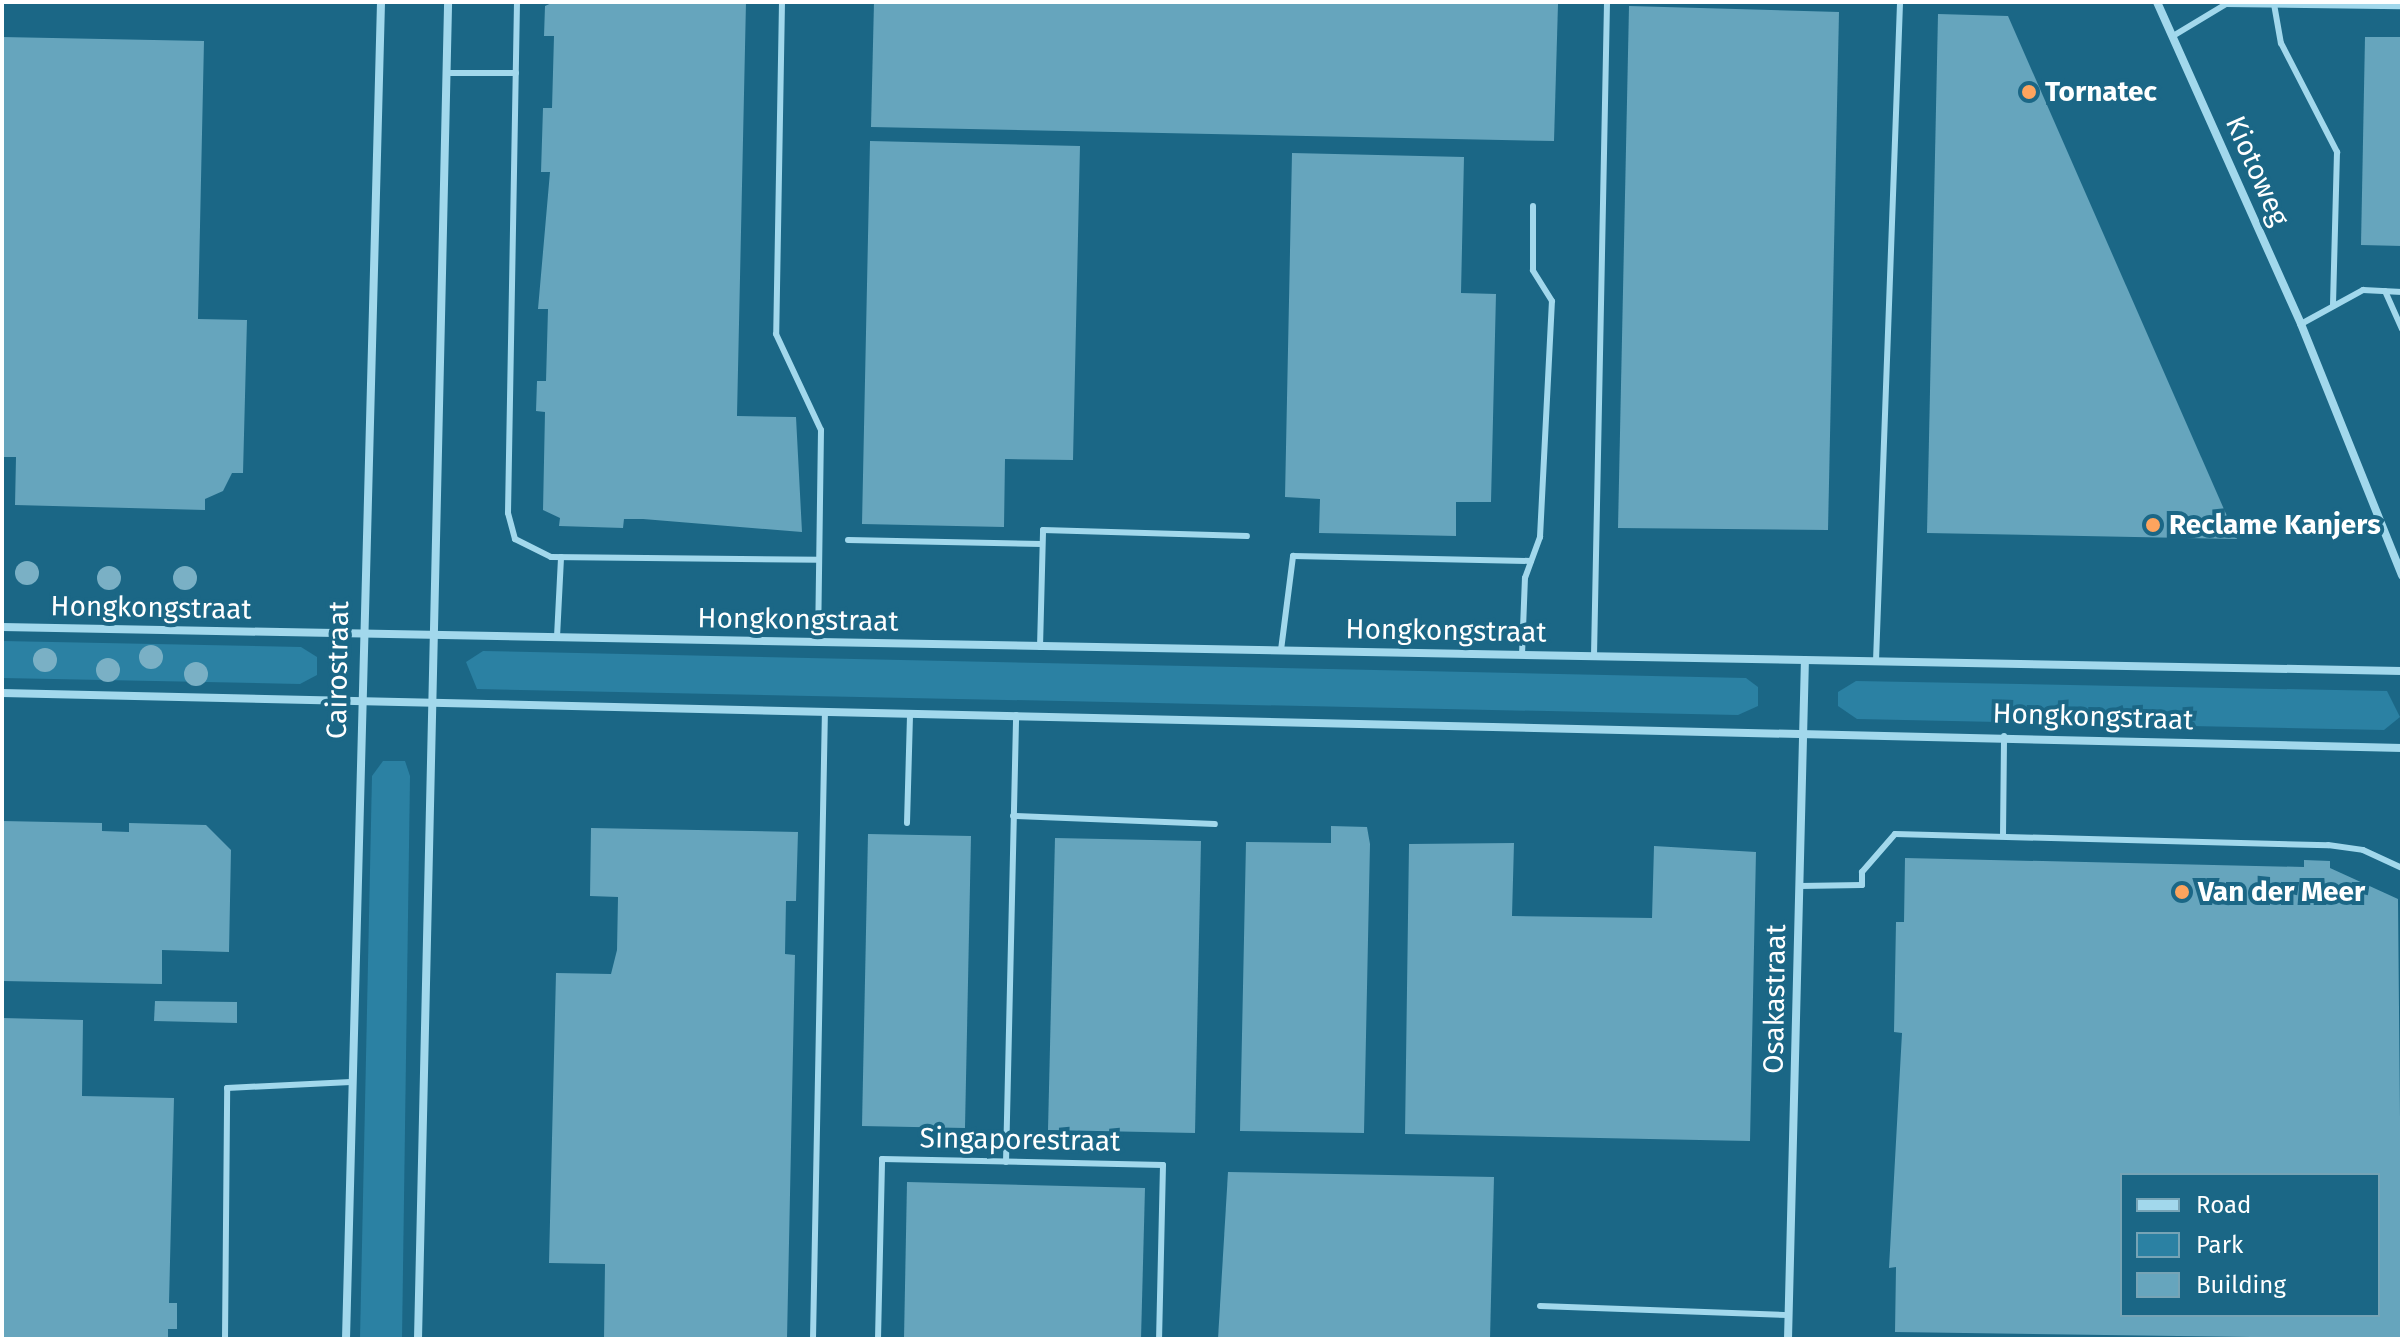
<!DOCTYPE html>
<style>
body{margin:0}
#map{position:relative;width:2404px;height:1341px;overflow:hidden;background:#1b6786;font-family:"Fira Sans",sans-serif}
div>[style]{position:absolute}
.green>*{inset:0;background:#2b81a3}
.building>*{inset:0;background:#66a5bd}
.lane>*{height:6px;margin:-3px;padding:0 3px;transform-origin:3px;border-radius:3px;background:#a2d8ec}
.street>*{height:8px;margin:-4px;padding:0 4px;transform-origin:4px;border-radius:4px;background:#a2d8ec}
.trees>*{width:24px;height:24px;margin:-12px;border-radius:50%;background:#7ab0c5}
.dots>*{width:22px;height:22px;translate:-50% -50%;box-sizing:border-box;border:4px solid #1b6786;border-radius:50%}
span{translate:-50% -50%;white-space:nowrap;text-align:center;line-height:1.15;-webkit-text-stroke:8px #1b6786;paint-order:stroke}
.poi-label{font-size:28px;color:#fff;font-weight:700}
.left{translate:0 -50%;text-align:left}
.street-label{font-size:28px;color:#fff}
.frame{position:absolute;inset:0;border:4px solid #fff;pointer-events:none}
.legend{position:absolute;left:2120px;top:1173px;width:260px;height:144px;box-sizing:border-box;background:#1b6786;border:2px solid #76a4b6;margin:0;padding:10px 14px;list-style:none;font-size:24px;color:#fff}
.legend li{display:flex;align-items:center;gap:16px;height:40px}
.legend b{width:40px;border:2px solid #76a4b6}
</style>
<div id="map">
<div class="green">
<div style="clip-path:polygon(2px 641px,301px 647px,317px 657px,317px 675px,300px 684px,2px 678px)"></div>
<div style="clip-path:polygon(483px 651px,1746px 678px,1758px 687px,1758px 706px,1738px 715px,477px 689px,466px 662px)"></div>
<div style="clip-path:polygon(1856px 681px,2387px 691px,2400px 717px,2384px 730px,1857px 719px,1838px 706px,1838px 692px)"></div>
<div style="clip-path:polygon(383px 761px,405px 761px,410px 776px,402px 1339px,360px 1339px,372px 776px)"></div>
</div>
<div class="building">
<div style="clip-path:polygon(554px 2px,746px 2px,737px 416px,796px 417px,802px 532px,643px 519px,624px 519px,623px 528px,559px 526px,560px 518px,543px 510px,545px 412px,536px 411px,537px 381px,546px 381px,548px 309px,538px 309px,550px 172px,541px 172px,543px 108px,552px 108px,554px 36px,544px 36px,545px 6px)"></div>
<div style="clip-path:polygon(874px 2px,1558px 4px,1554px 141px,871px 127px)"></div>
<div style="clip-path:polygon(1629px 6px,1839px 12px,1828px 530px,1618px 528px)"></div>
<div style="clip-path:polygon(1938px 14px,2008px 16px,2237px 539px,1927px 533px)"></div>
<div style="clip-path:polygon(2px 37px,204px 41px,198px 319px,247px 320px,243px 473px,232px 473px,223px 491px,205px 499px,205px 510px,15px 505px,16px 457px,2px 457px)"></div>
<div style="clip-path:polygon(2365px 37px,2402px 37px,2402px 246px,2361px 245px)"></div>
<div style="clip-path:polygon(870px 141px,1080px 146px,1073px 460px,1005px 459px,1004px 527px,862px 524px)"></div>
<div style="clip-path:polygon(1292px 153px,1464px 157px,1461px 293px,1496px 294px,1491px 502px,1456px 502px,1456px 536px,1319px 533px,1320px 499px,1285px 497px)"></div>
<div style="clip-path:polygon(2px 821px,102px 823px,102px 831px,129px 832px,129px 823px,206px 825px,231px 850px,229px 952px,162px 950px,162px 984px,2px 981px)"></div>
<div style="clip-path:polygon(1331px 826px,1367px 827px,1370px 844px,1364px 1133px,1240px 1131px,1246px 842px,1331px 843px)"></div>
<div style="clip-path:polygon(591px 828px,798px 832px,796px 901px,786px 901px,785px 954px,795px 955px,787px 1339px,604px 1339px,605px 1264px,549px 1263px,556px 973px,611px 974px,617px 950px,618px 897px,590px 896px)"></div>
<div style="clip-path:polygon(868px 834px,971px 836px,965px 1128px,862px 1126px)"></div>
<div style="clip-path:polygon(1055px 838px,1201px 841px,1195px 1133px,1048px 1130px)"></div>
<div style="clip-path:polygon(1514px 843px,1512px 916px,1652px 918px,1654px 846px,1756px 852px,1750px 1141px,1405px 1134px,1409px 844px)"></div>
<div style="clip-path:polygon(evenodd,1905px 858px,2304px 867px,2304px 860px,2330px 861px,2330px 868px,2398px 899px,2402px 1339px,1895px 1332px,1896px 1267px,1889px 1268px,1902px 1033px,1894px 1032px,1896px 922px,1904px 922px,1905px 858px,2122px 1175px,2378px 1175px,2378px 1315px,2122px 1315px,2122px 1175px)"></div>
<div style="clip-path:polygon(155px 1001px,237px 1002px,237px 1023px,154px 1021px)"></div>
<div style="clip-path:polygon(2px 1018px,83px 1020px,82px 1096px,174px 1098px,169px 1303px,177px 1303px,177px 1329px,168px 1329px,168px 1339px,2px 1339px)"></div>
<div style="clip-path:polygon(1228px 1172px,1494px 1177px,1490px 1339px,1218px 1339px)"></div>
<div style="clip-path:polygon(907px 1182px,1145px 1188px,1141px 1339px,904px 1339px)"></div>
</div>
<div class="lane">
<div style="left:517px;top:2px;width:511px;rotate:91.01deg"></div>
<div style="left:508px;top:513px;width:27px;rotate:75deg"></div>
<div style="left:515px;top:539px;width:40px;rotate:26.6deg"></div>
<div style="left:551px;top:557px;width:268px;rotate:0.6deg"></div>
<div style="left:782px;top:2px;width:332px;rotate:91deg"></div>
<div style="left:776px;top:334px;width:106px;rotate:64.9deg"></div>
<div style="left:821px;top:430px;width:212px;rotate:90.8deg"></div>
<div style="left:2274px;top:4px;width:40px;rotate:80deg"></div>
<div style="left:2281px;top:43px;width:123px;rotate:62.8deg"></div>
<div style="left:2337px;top:152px;width:154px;rotate:91.5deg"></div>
<div style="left:2173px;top:36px;width:62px;rotate:-31.1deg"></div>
<div style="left:2226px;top:4px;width:176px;rotate:0.7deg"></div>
<div style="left:446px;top:73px;width:70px"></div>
<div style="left:2385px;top:291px;width:42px;rotate:65.9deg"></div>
<div style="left:2301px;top:324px;width:71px;rotate:-28.7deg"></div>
<div style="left:2363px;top:290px;width:39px;rotate:3deg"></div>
<div style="left:848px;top:540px;width:194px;rotate:1.2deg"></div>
<div style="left:557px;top:637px;width:80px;rotate:-87.1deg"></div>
<div style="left:1040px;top:647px;width:117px;rotate:-88.5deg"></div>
<div style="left:1043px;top:530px;width:204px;rotate:1.7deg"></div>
<div style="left:1281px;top:650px;width:95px;rotate:-82.7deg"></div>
<div style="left:1293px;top:556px;width:238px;rotate:1.2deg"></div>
<div style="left:1522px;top:655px;width:77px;rotate:-87.8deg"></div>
<div style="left:1525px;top:578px;width:44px;rotate:-69.9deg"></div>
<div style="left:1540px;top:537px;width:236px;rotate:-87.1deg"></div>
<div style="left:1552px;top:301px;width:36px;rotate:-122deg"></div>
<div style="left:1533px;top:270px;width:64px;rotate:-90deg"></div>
<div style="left:1594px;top:656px;width:654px;rotate:-88.86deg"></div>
<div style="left:1876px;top:661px;width:659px;rotate:-87.91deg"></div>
<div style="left:1013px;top:816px;width:202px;rotate:2.3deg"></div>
<div style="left:907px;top:823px;width:110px;rotate:-88.4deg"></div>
<div style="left:2003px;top:836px;width:100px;rotate:-89.4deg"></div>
<div style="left:1800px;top:886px;width:62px;rotate:-0.9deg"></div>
<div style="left:1862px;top:885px;width:13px;rotate:-90deg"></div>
<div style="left:1862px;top:872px;width:50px;rotate:-49deg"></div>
<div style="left:1895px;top:834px;width:433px;rotate:1.5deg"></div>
<div style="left:2328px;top:845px;width:35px;rotate:8deg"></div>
<div style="left:2363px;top:850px;width:43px;rotate:24.8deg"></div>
<div style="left:1006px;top:1162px;width:447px;rotate:-88.7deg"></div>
<div style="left:1540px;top:1306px;width:249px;rotate:2.1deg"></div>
<div style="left:225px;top:1339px;width:251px;rotate:-89.5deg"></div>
<div style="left:227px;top:1088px;width:124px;rotate:-2.8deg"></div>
<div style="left:813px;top:1339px;width:628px;rotate:-88.91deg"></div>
<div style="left:878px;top:1339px;width:180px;rotate:-88.7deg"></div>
<div style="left:882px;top:1159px;width:281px;rotate:1.2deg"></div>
<div style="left:1163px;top:1165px;width:174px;rotate:91.3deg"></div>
</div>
<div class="street">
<div style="left:2157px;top:2px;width:353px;rotate:65.9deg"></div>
<div style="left:2301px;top:324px;width:271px;rotate:68.1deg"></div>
<div style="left:2px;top:627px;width:2400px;rotate:1.05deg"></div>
<div style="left:2px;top:693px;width:2401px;rotate:1.31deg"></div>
<div style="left:346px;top:1339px;width:1337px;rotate:-88.5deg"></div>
<div style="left:418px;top:1339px;width:1337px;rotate:-88.71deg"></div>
<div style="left:1788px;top:1339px;width:679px;rotate:-88.57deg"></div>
</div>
<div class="trees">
<div style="left:27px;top:573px"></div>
<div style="left:109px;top:578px"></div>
<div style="left:185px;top:578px"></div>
<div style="left:151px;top:657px"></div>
<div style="left:45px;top:660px"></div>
<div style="left:108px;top:670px"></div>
<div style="left:196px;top:674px"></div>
</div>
<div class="dots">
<div style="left:2029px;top:92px;background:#fda45e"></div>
<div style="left:2153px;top:525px;background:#fda45e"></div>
<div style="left:2182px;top:892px;background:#fda45e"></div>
</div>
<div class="poi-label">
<span class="left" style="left:2045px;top:92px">Tornatec</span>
<span class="left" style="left:2169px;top:525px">Reclame Kanjers</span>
<span class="left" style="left:2198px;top:892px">Van der Meer</span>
</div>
<div class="street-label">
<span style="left:2257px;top:171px;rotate:66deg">Kiotoweg</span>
<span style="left:151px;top:608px;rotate:1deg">Hongkongstraat</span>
<span style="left:798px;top:620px;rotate:1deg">Hongkongstraat</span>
<span style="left:1446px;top:631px;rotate:1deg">Hongkongstraat</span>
<span style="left:338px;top:670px;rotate:-89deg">Cairostraat</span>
<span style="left:2093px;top:717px;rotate:2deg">Hongkongstraat</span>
<span style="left:1775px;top:999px;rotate:-89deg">Osakastraat</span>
<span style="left:1020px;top:1140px;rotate:1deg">Singaporestraat</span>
</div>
<div class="frame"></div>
<ul class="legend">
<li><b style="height:10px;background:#a2d8ec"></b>Road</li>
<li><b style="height:22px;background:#2b81a3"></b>Park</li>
<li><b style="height:22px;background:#66a5bd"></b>Building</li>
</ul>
</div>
